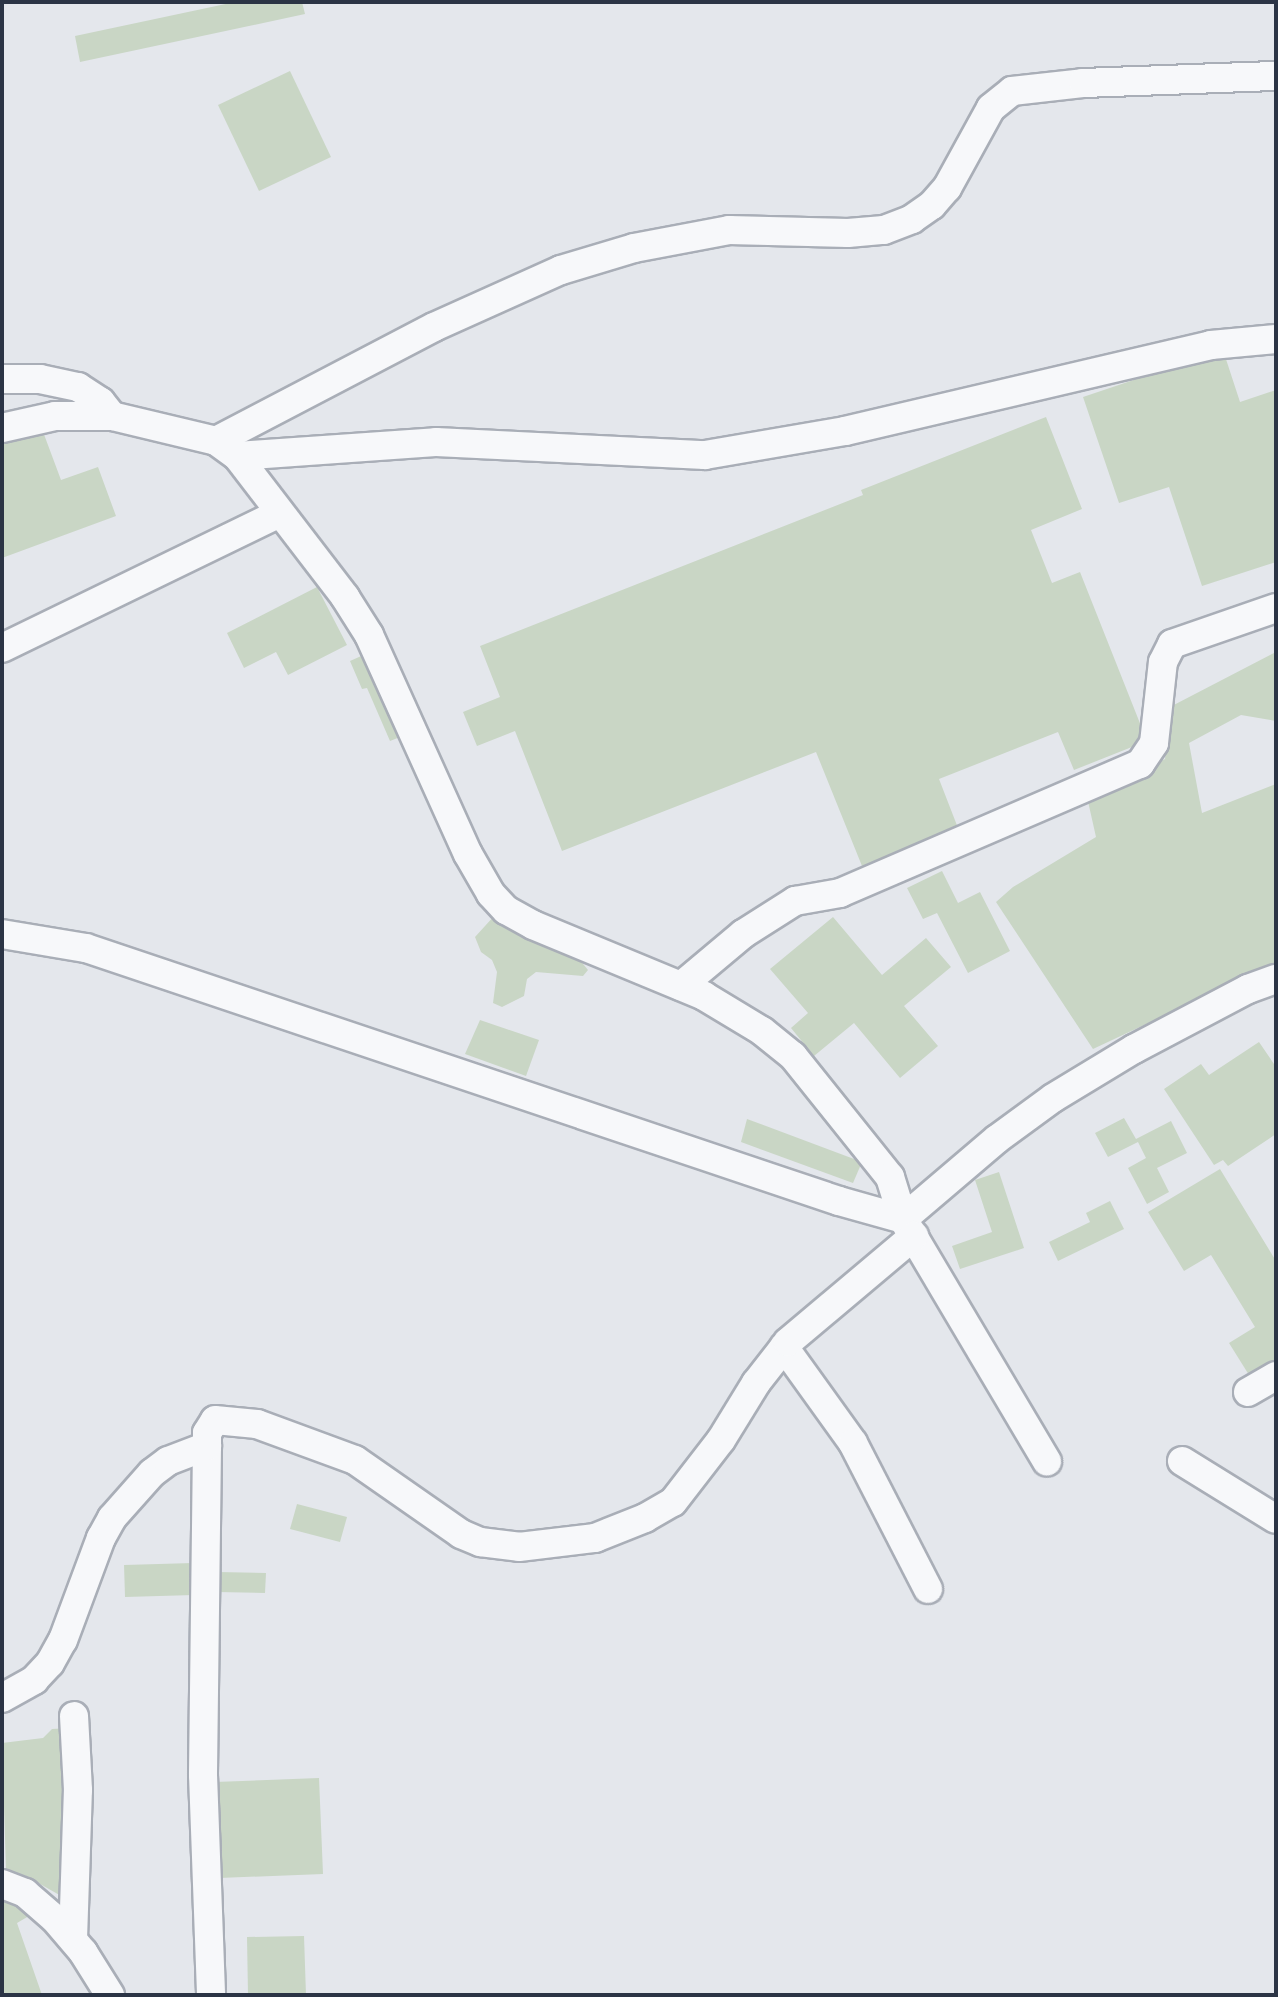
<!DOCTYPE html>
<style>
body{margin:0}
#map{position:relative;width:1278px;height:1997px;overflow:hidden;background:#e4e7ec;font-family:Rubik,sans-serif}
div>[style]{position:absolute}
.green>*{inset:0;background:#c9d6c5}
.roads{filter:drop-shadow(2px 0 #a9aeb7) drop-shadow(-2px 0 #a9aeb7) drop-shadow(0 2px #a9aeb7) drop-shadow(0 -2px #a9aeb7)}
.minor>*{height:28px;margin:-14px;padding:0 14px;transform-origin:14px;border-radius:14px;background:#f7f8fa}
span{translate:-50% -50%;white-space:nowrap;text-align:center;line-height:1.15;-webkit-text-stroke:6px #f4f6f9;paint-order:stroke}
.frame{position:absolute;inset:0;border:4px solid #2b3445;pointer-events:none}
</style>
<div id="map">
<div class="green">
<div style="clip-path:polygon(235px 2px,302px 2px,305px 14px,80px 62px,75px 36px)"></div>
<div style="clip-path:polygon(290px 71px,331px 157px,259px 191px,218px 105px)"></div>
<div style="clip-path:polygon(1223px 350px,1240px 402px,1276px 390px,1276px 562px,1202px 586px,1169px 487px,1119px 503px,1083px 397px)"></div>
<div style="clip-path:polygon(1046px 417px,1082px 509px,1031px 530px,1052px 583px,1080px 572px,1147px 741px,1074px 770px,1058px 732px,939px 779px,958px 828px,862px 866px,816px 752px,562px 851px,515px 731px,477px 746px,463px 712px,500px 697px,480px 646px,863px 495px,861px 490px)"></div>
<div style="clip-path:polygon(42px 429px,61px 480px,98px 467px,116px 516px,2px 558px,2px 443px)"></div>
<div style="clip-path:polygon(317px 587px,347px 645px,288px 675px,276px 652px,244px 668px,227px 633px)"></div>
<div style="clip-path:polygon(1276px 652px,1276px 721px,1241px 715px,1189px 743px,1202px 813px,1276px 784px,1276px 963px,1093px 1049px,996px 902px,1013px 887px,1096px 837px,1087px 797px,1165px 759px,1168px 708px)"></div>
<div style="clip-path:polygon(368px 653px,405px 735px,390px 741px,367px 688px,362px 689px,350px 661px)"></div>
<div style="clip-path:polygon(942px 871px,958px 903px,980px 892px,1010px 951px,968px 973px,937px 913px,923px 919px,907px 888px)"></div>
<div style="clip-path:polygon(495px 915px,543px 945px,579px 959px,588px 970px,583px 976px,536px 972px,527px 979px,524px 996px,502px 1007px,493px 1003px,497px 972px,492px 960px,481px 952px,475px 937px)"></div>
<div style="clip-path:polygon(833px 917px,882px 975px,926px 938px,951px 967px,904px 1006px,938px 1046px,900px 1078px,854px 1023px,814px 1056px,791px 1028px,808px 1013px,770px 969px)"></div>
<div style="clip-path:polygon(480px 1020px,539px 1040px,526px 1076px,465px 1054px)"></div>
<div style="clip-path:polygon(1259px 1042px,1276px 1067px,1276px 1134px,1228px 1166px,1223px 1160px,1214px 1165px,1164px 1089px,1201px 1064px,1209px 1075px)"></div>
<div style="clip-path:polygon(1124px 1118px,1136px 1139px,1171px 1121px,1187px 1153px,1157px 1168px,1169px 1192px,1147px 1204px,1128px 1168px,1146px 1158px,1138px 1142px,1108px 1157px,1095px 1133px)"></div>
<div style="clip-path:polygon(747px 1119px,862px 1162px,853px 1183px,741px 1142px)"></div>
<div style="clip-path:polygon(1220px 1169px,1276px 1261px,1276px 1359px,1249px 1375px,1229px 1343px,1255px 1327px,1211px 1255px,1184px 1271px,1148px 1212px)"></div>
<div style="clip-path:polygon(999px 1172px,1024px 1248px,960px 1269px,952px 1246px,992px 1232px,975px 1180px)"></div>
<div style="clip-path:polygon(1110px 1201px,1124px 1229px,1058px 1261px,1049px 1242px,1090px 1222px,1086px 1213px)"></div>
<div style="clip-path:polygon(297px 1504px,347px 1517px,340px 1542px,290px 1529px)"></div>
<div style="clip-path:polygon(193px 1563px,194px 1595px,125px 1597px,124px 1565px)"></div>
<div style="clip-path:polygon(217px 1572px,266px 1573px,265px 1593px,217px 1592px)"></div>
<div style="clip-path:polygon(70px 1728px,70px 1901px,26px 1876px,6px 1870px,2px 1743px,43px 1738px,52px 1729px)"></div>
<div style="clip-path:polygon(319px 1778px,323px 1874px,219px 1878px,215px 1782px)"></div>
<div style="clip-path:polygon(2px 1888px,34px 1913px,17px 1923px,42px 1995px,2px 1995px)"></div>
<div style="clip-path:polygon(304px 1936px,306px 1995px,248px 1995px,247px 1937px)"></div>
</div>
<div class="roads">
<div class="minor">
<div style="left:2px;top:379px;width:38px"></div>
<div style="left:40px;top:379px;width:39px;rotate:12deg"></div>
<div style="left:78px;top:387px;width:27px;rotate:33deg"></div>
<div style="left:101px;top:402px;width:18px;rotate:52deg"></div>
<div style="left:2px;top:428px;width:54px;rotate:-12.8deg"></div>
<div style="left:55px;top:416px;width:57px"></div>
<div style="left:112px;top:416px;width:107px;rotate:13.5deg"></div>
<div style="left:216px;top:441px;width:26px;rotate:36deg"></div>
<div style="left:237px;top:456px;width:178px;rotate:52.5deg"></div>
<div style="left:345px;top:597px;width:45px;rotate:57.7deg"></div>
<div style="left:369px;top:635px;width:240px;rotate:65.7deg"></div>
<div style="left:468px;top:854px;width:46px;rotate:60.1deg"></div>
<div style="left:491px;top:894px;width:22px;rotate:47deg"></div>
<div style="left:506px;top:910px;width:31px;rotate:29deg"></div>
<div style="left:533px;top:925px;width:185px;rotate:22.5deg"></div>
<div style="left:704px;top:996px;width:68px;rotate:31.1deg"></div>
<div style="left:762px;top:1031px;width:40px;rotate:39deg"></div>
<div style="left:793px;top:1056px;width:155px;rotate:51.3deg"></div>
<div style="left:890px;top:1177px;width:44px;rotate:72.8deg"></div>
<div style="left:903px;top:1219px;width:282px;rotate:59.3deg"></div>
<div style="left:216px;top:441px;width:246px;rotate:-27.6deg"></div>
<div style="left:434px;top:327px;width:139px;rotate:-24.2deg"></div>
<div style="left:561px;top:270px;width:76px;rotate:-16.8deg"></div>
<div style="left:634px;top:248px;width:97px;rotate:-10.7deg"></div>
<div style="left:729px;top:230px;width:119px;rotate:1.4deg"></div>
<div style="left:848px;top:233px;width:36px;rotate:-5deg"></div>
<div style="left:884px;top:230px;width:30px;rotate:-21deg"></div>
<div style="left:912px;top:219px;width:24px;rotate:-35deg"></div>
<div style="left:932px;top:205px;width:23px;rotate:-49deg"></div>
<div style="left:947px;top:188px;width:91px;rotate:-61.2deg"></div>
<div style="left:991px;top:108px;width:27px;rotate:-39deg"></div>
<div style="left:1012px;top:91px;width:71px;rotate:-6.4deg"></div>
<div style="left:1083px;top:83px;width:193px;rotate:-2.1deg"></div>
<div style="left:237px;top:456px;width:199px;rotate:-4deg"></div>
<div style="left:436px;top:442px;width:269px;rotate:2.8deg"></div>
<div style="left:705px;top:455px;width:142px;rotate:-9.7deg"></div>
<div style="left:845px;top:431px;width:376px;rotate:-13.2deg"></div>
<div style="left:1211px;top:345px;width:65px;rotate:-5.3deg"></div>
<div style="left:2px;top:648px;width:309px;rotate:-25.9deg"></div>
<div style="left:2px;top:934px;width:85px;rotate:9.5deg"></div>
<div style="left:86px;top:948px;width:794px;rotate:18.57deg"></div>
<div style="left:839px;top:1201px;width:66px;rotate:15.7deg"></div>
<div style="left:681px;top:986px;width:81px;rotate:-40deg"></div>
<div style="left:743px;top:934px;width:62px;rotate:-32.4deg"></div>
<div style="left:795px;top:901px;width:46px;rotate:-10.1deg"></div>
<div style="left:840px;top:893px;width:327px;rotate:-23.3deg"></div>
<div style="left:1140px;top:764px;width:25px;rotate:-56deg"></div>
<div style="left:1154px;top:743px;width:81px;rotate:-83.7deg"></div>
<div style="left:1163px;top:662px;width:20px;rotate:-63deg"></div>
<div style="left:1172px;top:644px;width:110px;rotate:-19.1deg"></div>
<div style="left:903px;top:1219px;width:123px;rotate:-40.4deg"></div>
<div style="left:997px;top:1139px;width:69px;rotate:-36.2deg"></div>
<div style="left:1053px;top:1098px;width:95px;rotate:-31.2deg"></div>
<div style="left:1134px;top:1049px;width:129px;rotate:-27.8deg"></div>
<div style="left:1248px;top:989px;width:30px;rotate:-20deg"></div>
<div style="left:784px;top:1347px;width:118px;rotate:54.3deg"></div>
<div style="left:853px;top:1443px;width:164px;rotate:62.8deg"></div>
<div style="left:1248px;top:1392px;width:32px;rotate:-30deg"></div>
<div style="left:207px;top:1446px;width:329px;rotate:90.7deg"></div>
<div style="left:203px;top:1775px;width:220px;rotate:87.9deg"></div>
<div style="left:1182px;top:1461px;width:110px;rotate:31.7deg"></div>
<div style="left:2px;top:1698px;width:37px;rotate:-29deg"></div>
<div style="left:34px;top:1680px;width:23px;rotate:-47deg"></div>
<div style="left:50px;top:1663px;width:26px;rotate:-61deg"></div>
<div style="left:63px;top:1640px;width:109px;rotate:-69.6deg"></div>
<div style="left:101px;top:1538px;width:23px;rotate:-61deg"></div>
<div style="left:112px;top:1518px;width:60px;rotate:-48.4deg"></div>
<div style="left:152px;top:1473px;width:20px;rotate:-37deg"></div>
<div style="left:168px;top:1461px;width:42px;rotate:-21deg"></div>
<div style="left:207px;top:1446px;width:13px;rotate:-90deg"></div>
<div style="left:207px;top:1433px;width:15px;rotate:-58deg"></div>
<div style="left:215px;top:1420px;width:42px;rotate:5.4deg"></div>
<div style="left:257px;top:1424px;width:104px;rotate:20.2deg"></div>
<div style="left:355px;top:1460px;width:129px;rotate:34.9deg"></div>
<div style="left:461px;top:1534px;width:21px;rotate:23deg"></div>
<div style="left:480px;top:1542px;width:39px;rotate:7deg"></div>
<div style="left:519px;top:1547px;width:77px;rotate:-6.8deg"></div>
<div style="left:595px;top:1538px;width:54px;rotate:-21.8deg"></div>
<div style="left:645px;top:1518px;width:32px;rotate:-30deg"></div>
<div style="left:673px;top:1502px;width:78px;rotate:-52.3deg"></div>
<div style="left:721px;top:1440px;width:67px;rotate:-58.4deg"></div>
<div style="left:756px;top:1383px;width:52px;rotate:-52deg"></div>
<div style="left:788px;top:1342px;width:165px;rotate:-40.1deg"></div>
<div style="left:2px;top:1884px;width:25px;rotate:21deg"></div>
<div style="left:25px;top:1893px;width:38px;rotate:41deg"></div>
<div style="left:54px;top:1918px;width:45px;rotate:49.5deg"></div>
<div style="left:83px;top:1952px;width:51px;rotate:57.9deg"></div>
<div style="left:73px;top:1939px;width:149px;rotate:-88.1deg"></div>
<div style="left:78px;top:1790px;width:74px;rotate:-93.1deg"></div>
</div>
</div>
<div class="frame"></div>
</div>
